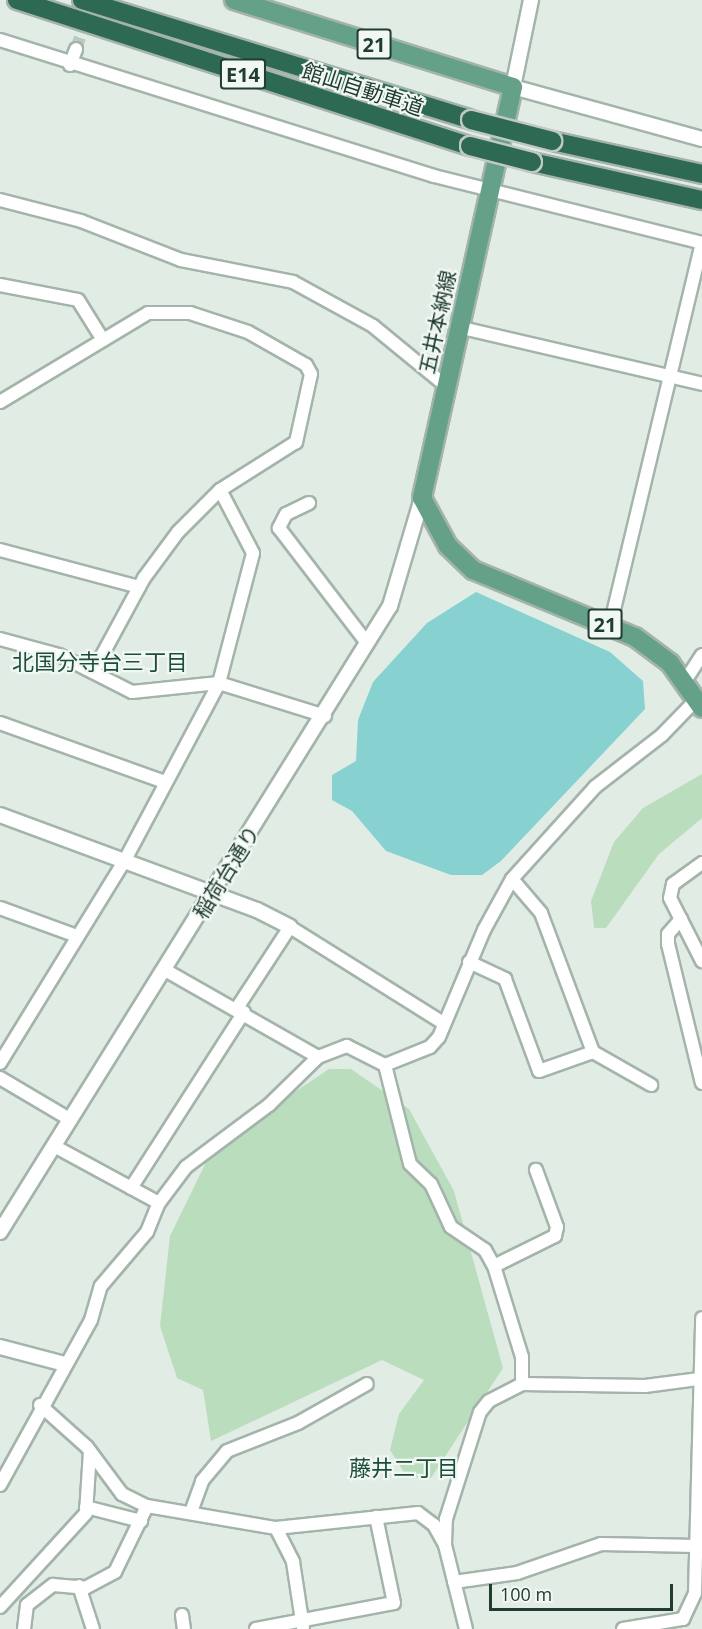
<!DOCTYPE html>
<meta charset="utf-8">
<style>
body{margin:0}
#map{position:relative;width:702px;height:1629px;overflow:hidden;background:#e1ece5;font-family:"Open Sans","Noto Sans JP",sans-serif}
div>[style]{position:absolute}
.green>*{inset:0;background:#baddbe}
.water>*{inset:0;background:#88d1d1}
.minor-tunnel>*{height:12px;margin-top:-6px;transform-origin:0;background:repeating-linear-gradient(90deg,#bbc9c1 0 12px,transparent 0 18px)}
.roads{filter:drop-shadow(2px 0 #a4b4ab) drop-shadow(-2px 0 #a4b4ab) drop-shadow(0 2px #a4b4ab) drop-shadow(0 -2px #a4b4ab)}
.minor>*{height:12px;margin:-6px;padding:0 6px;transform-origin:6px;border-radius:6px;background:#fff}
.tertiary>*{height:14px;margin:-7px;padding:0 7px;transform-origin:7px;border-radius:7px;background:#fff}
.primary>*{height:18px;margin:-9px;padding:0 9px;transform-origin:9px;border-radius:9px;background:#65a189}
.motorway>*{height:18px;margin:-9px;padding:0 9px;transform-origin:9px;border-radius:9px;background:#2d6953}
.bridges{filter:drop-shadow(2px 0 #c1c8c5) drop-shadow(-2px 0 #c1c8c5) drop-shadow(0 2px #c1c8c5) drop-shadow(0 -2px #c1c8c5)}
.motorway-bridge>*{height:18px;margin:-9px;padding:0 9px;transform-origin:9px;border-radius:9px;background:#2d6953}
span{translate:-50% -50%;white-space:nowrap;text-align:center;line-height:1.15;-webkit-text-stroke:4.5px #f1f8f4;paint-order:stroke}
.shield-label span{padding:2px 4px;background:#f1f8f4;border:2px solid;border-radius:4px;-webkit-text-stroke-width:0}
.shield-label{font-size:20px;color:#213c31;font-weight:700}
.street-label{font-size:21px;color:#213c31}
.neighbourhood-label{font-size:22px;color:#1d4e3b}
.scale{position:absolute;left:489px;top:1584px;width:184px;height:27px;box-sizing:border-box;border:3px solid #213c31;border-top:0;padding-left:8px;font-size:18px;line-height:21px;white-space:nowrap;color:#213c31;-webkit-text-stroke:4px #f1f8f4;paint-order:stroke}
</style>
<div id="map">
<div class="green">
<div style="clip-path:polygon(702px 774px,702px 818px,659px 854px,606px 928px,594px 928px,591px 901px,614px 842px,643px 808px)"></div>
<div style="clip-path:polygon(329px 1069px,351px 1069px,409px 1109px,454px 1191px,503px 1368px,431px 1478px,407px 1477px,390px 1450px,399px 1414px,424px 1380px,382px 1360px,211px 1441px,203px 1390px,177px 1378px,160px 1326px,170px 1236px,214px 1146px)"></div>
</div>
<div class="water">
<div style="clip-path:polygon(476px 592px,610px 652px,643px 681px,645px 709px,501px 861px,482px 875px,451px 875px,386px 851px,352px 811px,332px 800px,332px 775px,356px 761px,358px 720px,373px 682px,427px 623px)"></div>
</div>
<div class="minor-tunnel">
<div style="left:76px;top:49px;width:36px;rotate:-71deg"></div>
</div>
<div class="roads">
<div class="minor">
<div style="left:0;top:40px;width:455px;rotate:17.4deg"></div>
<div style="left:434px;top:176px;width:276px;rotate:14deg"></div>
<div style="left:70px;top:65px;width:17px;rotate:-69deg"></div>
<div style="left:0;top:200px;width:84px;rotate:14.5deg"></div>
<div style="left:81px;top:221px;width:107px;rotate:21.3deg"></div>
<div style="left:181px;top:260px;width:114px;rotate:11.1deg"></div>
<div style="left:293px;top:282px;width:91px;rotate:28.8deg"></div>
<div style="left:373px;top:326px;width:94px;rotate:39.4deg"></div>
<div style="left:0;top:285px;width:79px;rotate:10.9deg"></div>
<div style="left:78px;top:300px;width:47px;rotate:58deg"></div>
<div style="left:458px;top:327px;width:251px;rotate:13.1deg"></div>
<div style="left:0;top:402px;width:173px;rotate:-31deg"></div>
<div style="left:148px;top:313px;width:42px"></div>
<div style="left:190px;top:313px;width:61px;rotate:18.1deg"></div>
<div style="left:248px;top:332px;width:67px;rotate:29.6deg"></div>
<div style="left:306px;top:365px;width:10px;rotate:61deg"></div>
<div style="left:311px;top:374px;width:70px;rotate:102.4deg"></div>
<div style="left:296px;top:442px;width:90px;rotate:147.7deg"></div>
<div style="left:220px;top:490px;width:59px;rotate:135deg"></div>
<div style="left:178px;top:532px;width:57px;rotate:126.5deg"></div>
<div style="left:144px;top:578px;width:107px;rotate:118.5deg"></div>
<div style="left:309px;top:503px;width:25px;rotate:154deg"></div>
<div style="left:286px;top:514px;width:16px;rotate:117deg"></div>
<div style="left:279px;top:528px;width:145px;rotate:52.6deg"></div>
<div style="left:0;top:550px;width:144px;rotate:14.9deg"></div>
<div style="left:610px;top:626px;width:394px;rotate:-76.5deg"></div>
<div style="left:0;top:639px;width:61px;rotate:15.2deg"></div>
<div style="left:59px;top:655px;width:82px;rotate:26.9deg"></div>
<div style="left:132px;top:692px;width:87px;rotate:-5.9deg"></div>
<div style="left:219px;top:683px;width:111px;rotate:17.3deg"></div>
<div style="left:685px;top:681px;width:31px;rotate:-57deg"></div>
<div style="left:0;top:723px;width:175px;rotate:19.7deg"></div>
<div style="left:702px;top:863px;width:36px;rotate:144deg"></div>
<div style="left:673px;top:884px;width:14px;rotate:102deg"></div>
<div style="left:670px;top:898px;width:71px;rotate:63.1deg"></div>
<div style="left:512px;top:879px;width:45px;rotate:49.5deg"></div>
<div style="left:541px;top:913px;width:148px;rotate:69.5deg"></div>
<div style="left:593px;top:1052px;width:67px;rotate:29.6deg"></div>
<div style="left:0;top:908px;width:82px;rotate:20deg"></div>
<div style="left:681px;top:919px;width:20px;rotate:131deg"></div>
<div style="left:668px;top:934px;width:10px;rotate:90deg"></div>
<div style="left:668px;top:944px;width:143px;rotate:76.3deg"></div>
<div style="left:469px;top:962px;width:40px;rotate:25deg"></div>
<div style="left:505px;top:979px;width:98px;rotate:69.7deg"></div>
<div style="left:539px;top:1071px;width:57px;rotate:-19.4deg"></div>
<div style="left:165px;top:970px;width:176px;rotate:29.6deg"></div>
<div style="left:237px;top:1008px;width:97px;rotate:-56.8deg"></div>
<div style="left:290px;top:927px;width:181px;rotate:32.1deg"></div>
<div style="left:0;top:1063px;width:238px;rotate:-58.4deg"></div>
<div style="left:125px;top:860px;width:200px;rotate:-62deg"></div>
<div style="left:219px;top:683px;width:134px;rotate:-75.3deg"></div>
<div style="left:253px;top:553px;width:71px;rotate:-117.6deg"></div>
<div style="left:385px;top:1065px;width:48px;rotate:-21.8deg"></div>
<div style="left:430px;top:1047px;width:13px;rotate:-48deg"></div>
<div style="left:439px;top:1037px;width:116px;rotate:-67.2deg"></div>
<div style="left:484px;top:930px;width:58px;rotate:-61.2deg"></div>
<div style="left:512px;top:879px;width:124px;rotate:-47.9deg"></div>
<div style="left:595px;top:787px;width:85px;rotate:-37.8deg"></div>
<div style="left:662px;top:735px;width:50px;rotate:-45.8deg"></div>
<div style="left:0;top:1078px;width:82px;rotate:30.6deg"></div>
<div style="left:54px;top:1146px;width:119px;rotate:28.5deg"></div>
<div style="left:131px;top:1188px;width:209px;rotate:-57.3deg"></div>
<div style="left:494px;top:1266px;width:68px;rotate:-26.2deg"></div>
<div style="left:555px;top:1236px;width:9px;rotate:-77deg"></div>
<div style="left:557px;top:1227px;width:61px;rotate:-110.2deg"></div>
<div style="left:40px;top:1405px;width:63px;rotate:41.8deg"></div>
<div style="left:87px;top:1447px;width:59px;rotate:53.3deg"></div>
<div style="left:122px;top:1494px;width:28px;rotate:26deg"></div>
<div style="left:147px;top:1506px;width:131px;rotate:9.7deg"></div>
<div style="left:276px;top:1528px;width:143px;rotate:-6deg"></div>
<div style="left:418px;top:1513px;width:20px;rotate:37deg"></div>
<div style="left:434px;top:1525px;width:23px;rotate:61deg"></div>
<div style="left:445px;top:1545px;width:87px;rotate:76deg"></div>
<div style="left:0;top:1485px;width:188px;rotate:-61.1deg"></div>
<div style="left:91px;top:1320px;width:35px;rotate:-74deg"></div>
<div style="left:101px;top:1286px;width:71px;rotate:-49.6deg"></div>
<div style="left:147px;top:1232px;width:31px;rotate:-68deg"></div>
<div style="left:159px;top:1203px;width:45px;rotate:-53.1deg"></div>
<div style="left:186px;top:1167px;width:104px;rotate:-36.8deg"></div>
<div style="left:269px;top:1105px;width:69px;rotate:-44.4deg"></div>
<div style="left:318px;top:1057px;width:31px;rotate:-21deg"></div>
<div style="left:347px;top:1046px;width:42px;rotate:26.6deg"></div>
<div style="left:385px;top:1065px;width:102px;rotate:75.8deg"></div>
<div style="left:410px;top:1164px;width:29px;rotate:44deg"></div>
<div style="left:431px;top:1184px;width:47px;rotate:65.1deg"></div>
<div style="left:451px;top:1227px;width:41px;rotate:34.1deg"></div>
<div style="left:485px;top:1250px;width:18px;rotate:61deg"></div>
<div style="left:494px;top:1266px;width:95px;rotate:72.9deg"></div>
<div style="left:522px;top:1357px;width:27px;rotate:90deg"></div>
<div style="left:86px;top:1507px;width:57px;rotate:14.3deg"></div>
<div style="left:191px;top:1512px;width:33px;rotate:-70deg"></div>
<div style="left:202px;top:1481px;width:39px;rotate:-50deg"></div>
<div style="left:227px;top:1451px;width:76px;rotate:-21.5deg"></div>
<div style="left:298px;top:1423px;width:79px;rotate:-29.5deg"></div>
<div style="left:276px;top:1528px;width:38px;rotate:63deg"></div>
<div style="left:293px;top:1562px;width:66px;rotate:81.3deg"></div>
<div style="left:445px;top:1544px;width:25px;rotate:-88deg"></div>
<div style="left:446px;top:1519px;width:112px;rotate:-72.4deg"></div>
<div style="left:480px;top:1412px;width:14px;rotate:-51deg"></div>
<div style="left:489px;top:1401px;width:37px;rotate:-27deg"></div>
<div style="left:522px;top:1384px;width:123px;rotate:0.9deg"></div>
<div style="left:645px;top:1386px;width:53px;rotate:-7.5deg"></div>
<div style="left:454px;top:1582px;width:64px;rotate:-8.1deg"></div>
<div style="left:517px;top:1573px;width:89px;rotate:-19deg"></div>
<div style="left:601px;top:1544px;width:96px;rotate:1.2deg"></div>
<div style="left:79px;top:1586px;width:45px;rotate:72deg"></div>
<div style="left:0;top:1607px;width:127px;rotate:-47.5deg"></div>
<div style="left:86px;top:1513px;width:62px;rotate:-86.3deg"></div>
<div style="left:182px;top:1615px;width:14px;rotate:82deg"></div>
<div style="left:24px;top:1629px;width:24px;rotate:-83deg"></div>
<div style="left:27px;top:1605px;width:33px;rotate:-38deg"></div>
<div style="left:53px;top:1585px;width:32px;rotate:5deg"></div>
<div style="left:85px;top:1588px;width:34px;rotate:-28deg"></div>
<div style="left:115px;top:1572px;width:73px;rotate:-64.1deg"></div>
<div style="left:256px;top:1629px;width:140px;rotate:-10.7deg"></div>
<div style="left:394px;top:1603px;width:88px;rotate:-101.8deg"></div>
<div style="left:623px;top:1629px;width:61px;rotate:-9.5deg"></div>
<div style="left:683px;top:1619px;width:29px;rotate:-65deg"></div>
<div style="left:695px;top:1593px;width:275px;rotate:-88.5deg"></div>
</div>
<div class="tertiary">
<div style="left:531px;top:0;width:89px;rotate:101.7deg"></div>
<div style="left:513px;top:87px;width:196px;rotate:15.4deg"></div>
<div style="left:0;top:815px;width:274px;rotate:20.3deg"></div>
<div style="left:257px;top:910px;width:37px;rotate:27deg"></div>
<div style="left:0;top:1232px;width:738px;rotate:-58.08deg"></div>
<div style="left:390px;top:606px;width:113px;rotate:-73.5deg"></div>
<div style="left:0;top:1347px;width:67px;rotate:14.7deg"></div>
</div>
<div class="primary">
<div style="left:234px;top:0;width:292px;rotate:17.3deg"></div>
<div style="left:513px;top:87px;width:421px;rotate:102.5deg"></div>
<div style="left:422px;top:498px;width:55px;rotate:61.6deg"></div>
<div style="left:448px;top:546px;width:35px;rotate:44deg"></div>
<div style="left:473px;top:570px;width:175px;rotate:22.5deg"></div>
<div style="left:635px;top:637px;width:44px;rotate:36.6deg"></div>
<div style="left:670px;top:663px;width:55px;rotate:54.6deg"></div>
</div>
<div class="motorway">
<div style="left:17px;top:0;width:476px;rotate:17.9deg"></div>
<div style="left:82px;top:0;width:407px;rotate:17.1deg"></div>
<div style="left:552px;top:141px;width:154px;rotate:12.4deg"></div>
<div style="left:532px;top:162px;width:174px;rotate:12.6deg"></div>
</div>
</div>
<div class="bridges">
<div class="motorway-bridge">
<div style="left:471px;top:120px;width:84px;rotate:14.5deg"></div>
<div style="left:470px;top:146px;width:64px;rotate:14.5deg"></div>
</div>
</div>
<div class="shield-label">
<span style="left:374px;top:44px">21</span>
<span style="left:243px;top:74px">E14</span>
<span style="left:605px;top:624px">21</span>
</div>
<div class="street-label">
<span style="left:363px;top:89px;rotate:18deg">館山自動車道</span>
<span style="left:437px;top:322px;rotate:-78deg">五井本納線</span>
<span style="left:226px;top:872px;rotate:-58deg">稲荷台通り</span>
</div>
<div class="neighbourhood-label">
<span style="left:100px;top:662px">北国分寺台三丁目</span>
<span style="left:404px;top:1468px">藤井二丁目</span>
</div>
<div class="scale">100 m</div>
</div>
